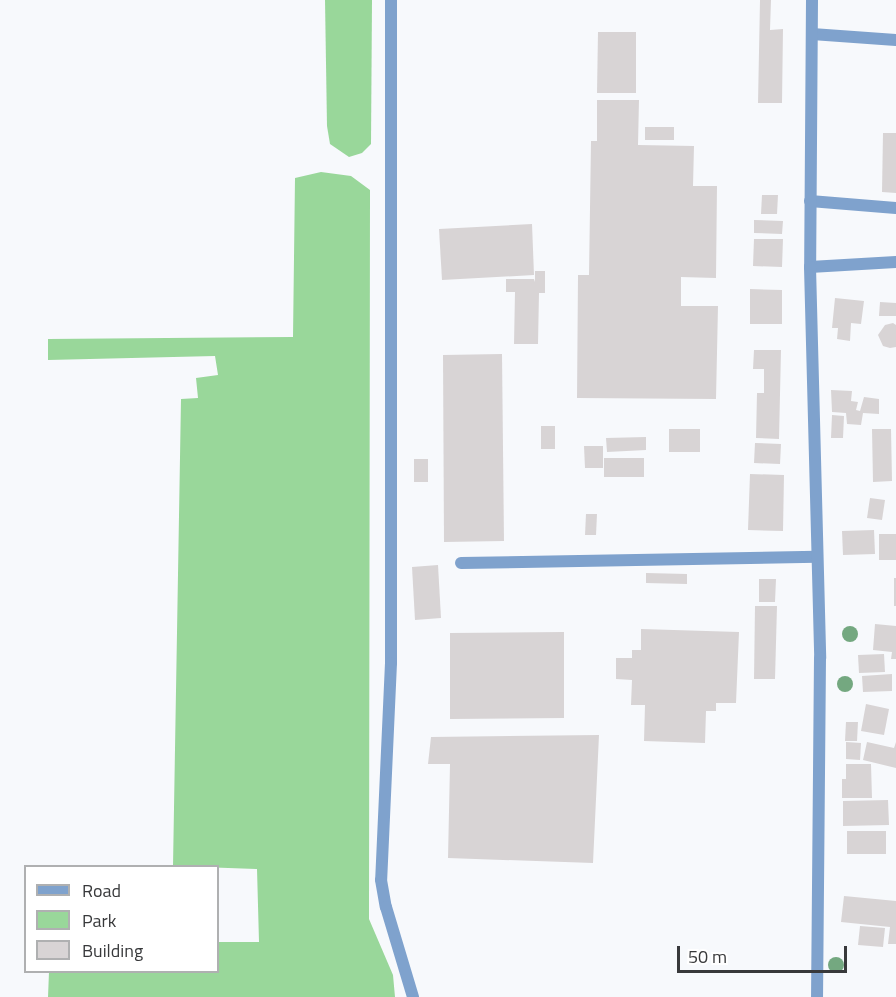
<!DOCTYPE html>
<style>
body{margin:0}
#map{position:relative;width:896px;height:997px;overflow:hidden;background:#f7f9fc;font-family:"Titillium Web",sans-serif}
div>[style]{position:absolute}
.green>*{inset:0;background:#99d79a}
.building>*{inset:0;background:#d8d4d5}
.lane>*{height:12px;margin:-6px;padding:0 6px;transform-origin:6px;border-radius:6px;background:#7fa2cd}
.street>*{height:12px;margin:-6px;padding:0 6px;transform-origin:6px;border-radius:6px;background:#7fa2cd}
.trees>*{width:16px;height:16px;margin:-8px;border-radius:50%;background:#74a880}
span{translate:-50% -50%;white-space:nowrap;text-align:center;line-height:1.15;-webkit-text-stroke:5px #fff;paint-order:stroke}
.legend{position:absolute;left:24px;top:865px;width:195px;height:108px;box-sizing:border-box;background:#fff;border:2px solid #afb0b1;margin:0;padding:8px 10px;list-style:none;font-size:18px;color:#38393b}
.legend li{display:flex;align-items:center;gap:12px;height:30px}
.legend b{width:30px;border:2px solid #afb0b1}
.scale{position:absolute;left:677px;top:946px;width:170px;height:27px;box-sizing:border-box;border:3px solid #38393b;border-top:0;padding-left:8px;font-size:18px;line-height:21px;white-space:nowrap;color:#38393b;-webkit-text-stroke:4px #fff;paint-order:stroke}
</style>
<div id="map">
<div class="green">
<div style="clip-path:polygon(325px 0,372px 0,371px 144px,362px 153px,349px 157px,330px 144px,327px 126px)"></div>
<div style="clip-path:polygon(321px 172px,351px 176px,370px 190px,369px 919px,393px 975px,395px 997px,48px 997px,49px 972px,218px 972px,218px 942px,259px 942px,257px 869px,173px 866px,181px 399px,198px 398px,196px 378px,218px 375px,215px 356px,48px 360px,48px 339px,293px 337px,295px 178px)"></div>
</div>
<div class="building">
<div style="clip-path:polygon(760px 0,771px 0,770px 30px,783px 29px,782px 103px,758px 103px)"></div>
<div style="clip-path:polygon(598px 32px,636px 32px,636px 93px,597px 93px)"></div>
<div style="clip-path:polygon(597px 100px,639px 100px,638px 145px,694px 146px,693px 186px,717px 186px,716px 278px,681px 277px,681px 306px,718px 306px,716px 399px,577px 398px,578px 275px,589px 275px,591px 141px,597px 141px)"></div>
<div style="clip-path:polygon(645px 127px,674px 127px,674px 140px,645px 140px)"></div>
<div style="clip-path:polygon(883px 133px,896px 133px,896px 193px,882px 192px)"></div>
<div style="clip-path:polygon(762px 195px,778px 195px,777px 214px,761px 214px)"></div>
<div style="clip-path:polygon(754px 220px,783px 221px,782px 234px,754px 233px)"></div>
<div style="clip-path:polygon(532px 224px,534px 275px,442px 280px,439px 229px)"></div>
<div style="clip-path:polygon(754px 239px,783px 239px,782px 267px,753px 266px)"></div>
<div style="clip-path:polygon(535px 271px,545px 271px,545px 293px,539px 293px,538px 344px,514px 344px,515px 292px,506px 292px,506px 279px,534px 279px,535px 282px)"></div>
<div style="clip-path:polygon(750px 289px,782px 290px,782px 324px,750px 324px)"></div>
<div style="clip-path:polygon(835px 298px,864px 301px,861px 324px,851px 323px,850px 341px,837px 339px,838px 328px,832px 328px)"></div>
<div style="clip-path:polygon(880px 302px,896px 303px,896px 316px,879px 316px)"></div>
<div style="clip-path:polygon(893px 323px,896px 325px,896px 347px,890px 348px,883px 346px,878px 335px,885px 325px)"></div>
<div style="clip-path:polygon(754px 350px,781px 350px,779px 439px,756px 438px,757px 393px,764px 393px,764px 369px,753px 369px)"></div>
<div style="clip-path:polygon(502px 354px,504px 541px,444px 542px,443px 355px)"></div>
<div style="clip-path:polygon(831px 390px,852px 391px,851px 401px,858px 402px,856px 410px,860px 411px,864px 397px,879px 399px,879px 414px,863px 413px,861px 425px,847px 424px,846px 413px,832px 412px)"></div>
<div style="clip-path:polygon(832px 415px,844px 416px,843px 438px,831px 438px)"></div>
<div style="clip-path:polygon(541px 426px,555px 426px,555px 449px,541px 449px)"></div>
<div style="clip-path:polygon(669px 429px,700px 429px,700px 452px,669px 452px)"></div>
<div style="clip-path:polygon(872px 429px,891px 429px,892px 481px,873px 482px)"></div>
<div style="clip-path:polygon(646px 437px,646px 450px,607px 452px,606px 438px)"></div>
<div style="clip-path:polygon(755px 443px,781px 444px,780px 464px,754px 463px)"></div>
<div style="clip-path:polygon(584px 446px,603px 446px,603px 468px,585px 468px)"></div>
<div style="clip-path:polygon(604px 458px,644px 458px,644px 477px,604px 477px)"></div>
<div style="clip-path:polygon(414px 459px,428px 459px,428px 482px,414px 482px)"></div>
<div style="clip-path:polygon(750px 474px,784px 475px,783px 531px,748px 530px)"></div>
<div style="clip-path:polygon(870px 498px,885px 500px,882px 520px,867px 518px)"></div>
<div style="clip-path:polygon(586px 514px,597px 514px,596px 535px,585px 535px)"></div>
<div style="clip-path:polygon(874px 530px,875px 554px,843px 555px,842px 531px)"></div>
<div style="clip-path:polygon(879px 534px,896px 534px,896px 560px,879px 560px)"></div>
<div style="clip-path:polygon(438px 565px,441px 618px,415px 620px,412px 567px)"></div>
<div style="clip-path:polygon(646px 573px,687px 574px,687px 584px,646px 583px)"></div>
<div style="clip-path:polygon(894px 578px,896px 578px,896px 606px,894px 606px)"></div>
<div style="clip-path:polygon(759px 579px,776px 579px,775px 602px,759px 602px)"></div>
<div style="clip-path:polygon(755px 606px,777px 606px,775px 679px,754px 679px)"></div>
<div style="clip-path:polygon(875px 624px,896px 626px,896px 659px,891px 659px,892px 652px,873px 650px)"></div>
<div style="clip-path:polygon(641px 629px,739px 632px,736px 703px,716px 703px,716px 711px,706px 711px,705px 743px,644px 741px,645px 705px,631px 705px,632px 680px,616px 679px,616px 658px,632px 658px,632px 650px,641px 650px)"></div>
<div style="clip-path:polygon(564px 632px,564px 718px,450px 719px,450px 633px)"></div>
<div style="clip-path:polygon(884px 654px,885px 672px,859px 673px,858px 655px)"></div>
<div style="clip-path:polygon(892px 674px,892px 691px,863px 692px,862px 676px)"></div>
<div style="clip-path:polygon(866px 704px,889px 709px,884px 735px,861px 731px)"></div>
<div style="clip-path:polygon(846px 722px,858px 722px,857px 741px,845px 741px)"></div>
<div style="clip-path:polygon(599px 735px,593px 863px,448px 858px,450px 764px,428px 764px,431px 737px)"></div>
<div style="clip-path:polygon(846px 742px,861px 743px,860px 760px,846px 759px)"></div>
<div style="clip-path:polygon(867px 742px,894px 748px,896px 742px,896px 768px,863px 760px)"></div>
<div style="clip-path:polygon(846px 764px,871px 764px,872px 798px,842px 798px,842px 779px,846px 779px)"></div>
<div style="clip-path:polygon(888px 800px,889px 825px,843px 826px,843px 801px)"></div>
<div style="clip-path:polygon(847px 831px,886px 831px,886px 854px,847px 854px)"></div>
<div style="clip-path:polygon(844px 896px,896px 901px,896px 944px,888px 944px,890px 927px,841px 922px)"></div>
<div style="clip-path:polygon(860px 926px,885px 928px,883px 947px,858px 945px)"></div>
</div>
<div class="lane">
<div style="left:391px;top:0;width:663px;rotate:90deg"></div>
<div style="left:391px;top:663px;width:217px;rotate:92.6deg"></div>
<div style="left:381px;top:880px;width:27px;rotate:80deg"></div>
<div style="left:386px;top:907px;width:94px;rotate:73.3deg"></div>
<div style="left:812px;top:34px;width:84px;rotate:4.1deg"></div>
<div style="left:810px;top:201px;width:86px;rotate:4.7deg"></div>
<div style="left:810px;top:267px;width:86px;rotate:-3.3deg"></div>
<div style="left:461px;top:563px;width:356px;rotate:-1deg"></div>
</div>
<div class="street">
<div style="left:812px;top:0;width:267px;rotate:90.4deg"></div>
<div style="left:810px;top:267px;width:391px;rotate:88.5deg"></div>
<div style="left:820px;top:658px;width:339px;rotate:90.5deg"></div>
</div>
<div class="trees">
<div style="left:850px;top:634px"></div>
<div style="left:845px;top:684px"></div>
<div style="left:836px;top:965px"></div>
</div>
<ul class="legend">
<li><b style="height:8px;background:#7fa2cd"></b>Road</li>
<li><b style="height:16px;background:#99d79a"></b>Park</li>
<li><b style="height:16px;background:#d8d4d5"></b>Building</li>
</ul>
<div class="scale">50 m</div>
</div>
